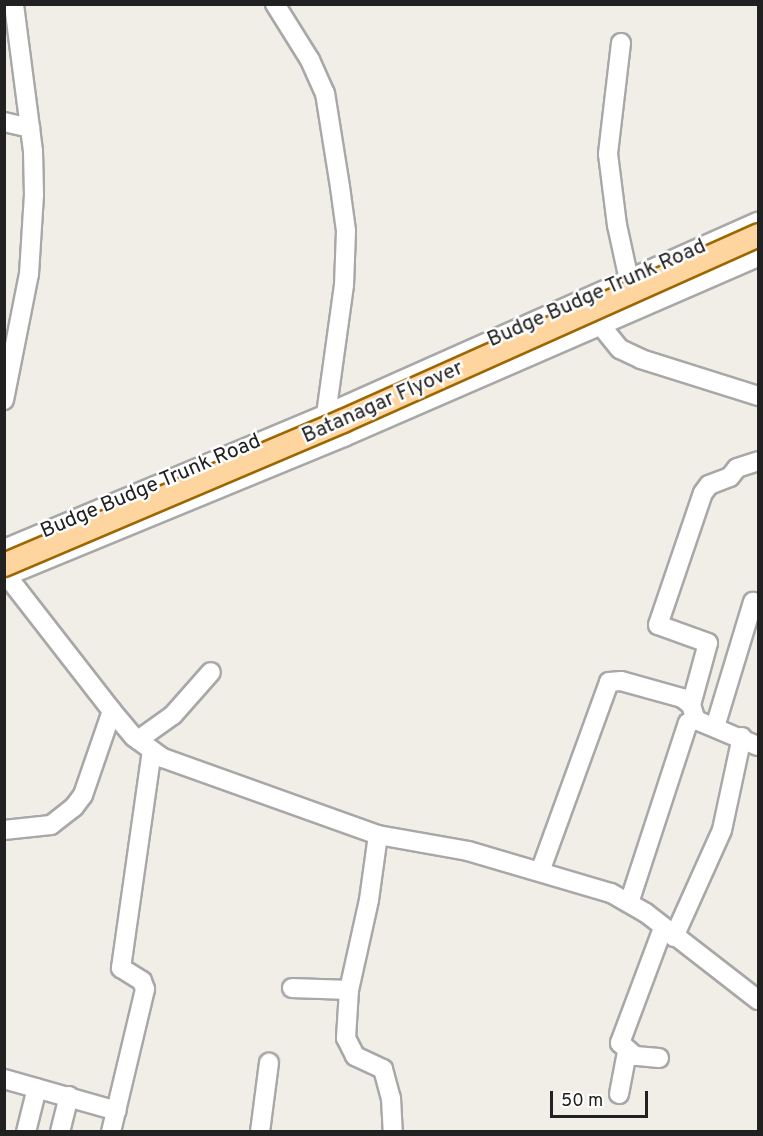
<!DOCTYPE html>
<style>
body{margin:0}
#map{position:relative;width:763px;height:1136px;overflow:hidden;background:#f1eee7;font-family:Overpass,sans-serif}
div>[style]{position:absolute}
.roads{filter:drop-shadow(2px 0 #a8a8a8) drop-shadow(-2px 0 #a8a8a8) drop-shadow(0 2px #a8a8a8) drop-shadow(0 -2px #a8a8a8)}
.minor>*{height:18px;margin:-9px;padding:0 9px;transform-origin:9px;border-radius:9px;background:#fff}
.bridges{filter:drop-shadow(2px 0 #9d6700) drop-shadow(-2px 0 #9d6700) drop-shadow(0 2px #9d6700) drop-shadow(0 -2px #9d6700)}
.major-bridge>*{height:22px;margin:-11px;padding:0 11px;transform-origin:11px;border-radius:11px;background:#fed49f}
span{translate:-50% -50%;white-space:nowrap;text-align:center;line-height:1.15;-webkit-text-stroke:5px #fff;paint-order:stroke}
.street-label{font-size:21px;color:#212121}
.frame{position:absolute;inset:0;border:6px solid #212121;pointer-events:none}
.scale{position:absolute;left:550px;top:1091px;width:98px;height:27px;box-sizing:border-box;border:3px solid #212121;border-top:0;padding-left:8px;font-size:18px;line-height:21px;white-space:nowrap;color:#212121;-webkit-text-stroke:4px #fff;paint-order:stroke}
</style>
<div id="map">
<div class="roads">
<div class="minor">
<div style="left:275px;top:4px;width:66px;rotate:58deg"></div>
<div style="left:310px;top:60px;width:36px;rotate:66deg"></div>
<div style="left:325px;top:93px;width:95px;rotate:80.9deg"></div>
<div style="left:340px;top:187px;width:44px;rotate:82.2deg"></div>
<div style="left:346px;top:231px;width:54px;rotate:92.1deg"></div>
<div style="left:344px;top:285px;width:130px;rotate:97.9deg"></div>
<div style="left:621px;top:43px;width:112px;rotate:96.7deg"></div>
<div style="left:608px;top:154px;width:72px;rotate:82.8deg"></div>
<div style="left:617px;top:225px;width:56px;rotate:77.7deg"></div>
<div style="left:4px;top:122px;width:27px;rotate:13deg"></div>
<div style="left:602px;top:327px;width:28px;rotate:51deg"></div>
<div style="left:620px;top:349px;width:23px;rotate:25deg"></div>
<div style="left:641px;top:359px;width:123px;rotate:17.5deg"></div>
<div style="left:4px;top:400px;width:128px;rotate:-78.8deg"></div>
<div style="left:29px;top:274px;width:79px;rotate:-86.4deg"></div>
<div style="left:34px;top:195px;width:44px;rotate:-91.3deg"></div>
<div style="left:33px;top:151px;width:148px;rotate:-97.4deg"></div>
<div style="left:4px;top:549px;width:349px;rotate:-22.7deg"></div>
<div style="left:326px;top:414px;width:473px;rotate:-24deg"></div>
<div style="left:4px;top:565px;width:11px;rotate:75deg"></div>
<div style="left:7px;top:576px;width:171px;rotate:52.1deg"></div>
<div style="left:112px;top:711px;width:34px;rotate:50deg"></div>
<div style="left:134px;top:737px;width:36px;rotate:36deg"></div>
<div style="left:163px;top:758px;width:228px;rotate:19.7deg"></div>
<div style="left:378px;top:835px;width:91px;rotate:10.1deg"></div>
<div style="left:468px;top:851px;width:149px;rotate:16.4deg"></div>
<div style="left:611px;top:893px;width:40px;rotate:29.7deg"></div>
<div style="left:646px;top:913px;width:142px;rotate:37.8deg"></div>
<div style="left:4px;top:577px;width:368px;rotate:-22.4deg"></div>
<div style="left:344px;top:437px;width:451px;rotate:-23.5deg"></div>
<div style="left:691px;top:705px;width:64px;rotate:-74.7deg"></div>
<div style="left:708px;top:643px;width:53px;rotate:-160.2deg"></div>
<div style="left:658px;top:625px;width:139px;rotate:-71.2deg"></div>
<div style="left:703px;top:493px;width:10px;rotate:-53deg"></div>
<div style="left:709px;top:485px;width:22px;rotate:-21deg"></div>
<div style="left:730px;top:477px;width:11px;rotate:-52deg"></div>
<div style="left:737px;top:468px;width:22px;rotate:-18deg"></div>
<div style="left:715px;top:727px;width:131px;rotate:-73.1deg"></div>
<div style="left:138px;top:740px;width:43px;rotate:-35.5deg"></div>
<div style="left:173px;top:715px;width:57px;rotate:-48.5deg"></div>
<div style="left:4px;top:830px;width:47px;rotate:-6.1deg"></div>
<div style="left:51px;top:825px;width:29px;rotate:-38deg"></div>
<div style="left:74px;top:807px;width:15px;rotate:-53deg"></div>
<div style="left:83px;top:795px;width:89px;rotate:-71deg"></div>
<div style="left:378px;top:835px;width:66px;rotate:97.9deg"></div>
<div style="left:369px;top:900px;width:92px;rotate:102.5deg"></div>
<div style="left:349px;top:990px;width:48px;rotate:93.6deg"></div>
<div style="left:346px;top:1038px;width:20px;rotate:63deg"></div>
<div style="left:355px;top:1056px;width:31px;rotate:25deg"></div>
<div style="left:383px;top:1069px;width:30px;rotate:75deg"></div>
<div style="left:391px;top:1098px;width:34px;rotate:87deg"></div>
<div style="left:541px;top:869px;width:199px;rotate:-70deg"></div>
<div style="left:609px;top:682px;width:12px;rotate:-5deg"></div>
<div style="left:621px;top:681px;width:63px;rotate:15.6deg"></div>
<div style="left:682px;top:698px;width:11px;rotate:38deg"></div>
<div style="left:691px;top:705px;width:16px;rotate:72deg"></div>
<div style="left:629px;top:903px;width:189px;rotate:-71.9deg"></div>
<div style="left:688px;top:723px;width:9px;rotate:-21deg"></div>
<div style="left:696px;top:720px;width:67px;rotate:22.8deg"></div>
<div style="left:674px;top:937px;width:117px;rotate:-65.8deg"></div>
<div style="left:722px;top:830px;width:95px;rotate:-77.9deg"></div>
<div style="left:292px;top:988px;width:57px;rotate:2deg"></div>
<div style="left:659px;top:1058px;width:24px;rotate:-175deg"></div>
<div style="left:635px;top:1056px;width:20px;rotate:-139deg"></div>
<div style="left:620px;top:1043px;width:123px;rotate:-69.5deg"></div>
<div style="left:4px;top:1079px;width:117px;rotate:15.8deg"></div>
<div style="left:619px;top:1094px;width:43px;rotate:-79.2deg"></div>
<div style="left:26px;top:1132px;width:45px;rotate:-76deg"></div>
<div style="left:60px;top:1132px;width:37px;rotate:-76deg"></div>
<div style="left:111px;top:1132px;width:147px;rotate:-76.6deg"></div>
<div style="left:145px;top:989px;width:9px;rotate:-111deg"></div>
<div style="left:142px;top:981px;width:25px;rotate:-148deg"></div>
<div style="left:121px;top:968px;width:219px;rotate:-81.9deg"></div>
<div style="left:260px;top:1132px;width:70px;rotate:-82.6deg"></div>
</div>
</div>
<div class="bridges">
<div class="major-bridge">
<div style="left:4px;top:565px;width:368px;rotate:-23deg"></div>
<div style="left:343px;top:421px;width:455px;rotate:-24.1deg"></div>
</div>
</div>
<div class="street-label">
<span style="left:597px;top:294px;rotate:-24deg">Budge Budge Trunk Road</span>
<span style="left:383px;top:403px;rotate:-24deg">Batanagar Flyover</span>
<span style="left:151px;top:487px;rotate:-23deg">Budge Budge Trunk Road</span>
</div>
<div class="frame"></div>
<div class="scale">50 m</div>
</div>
